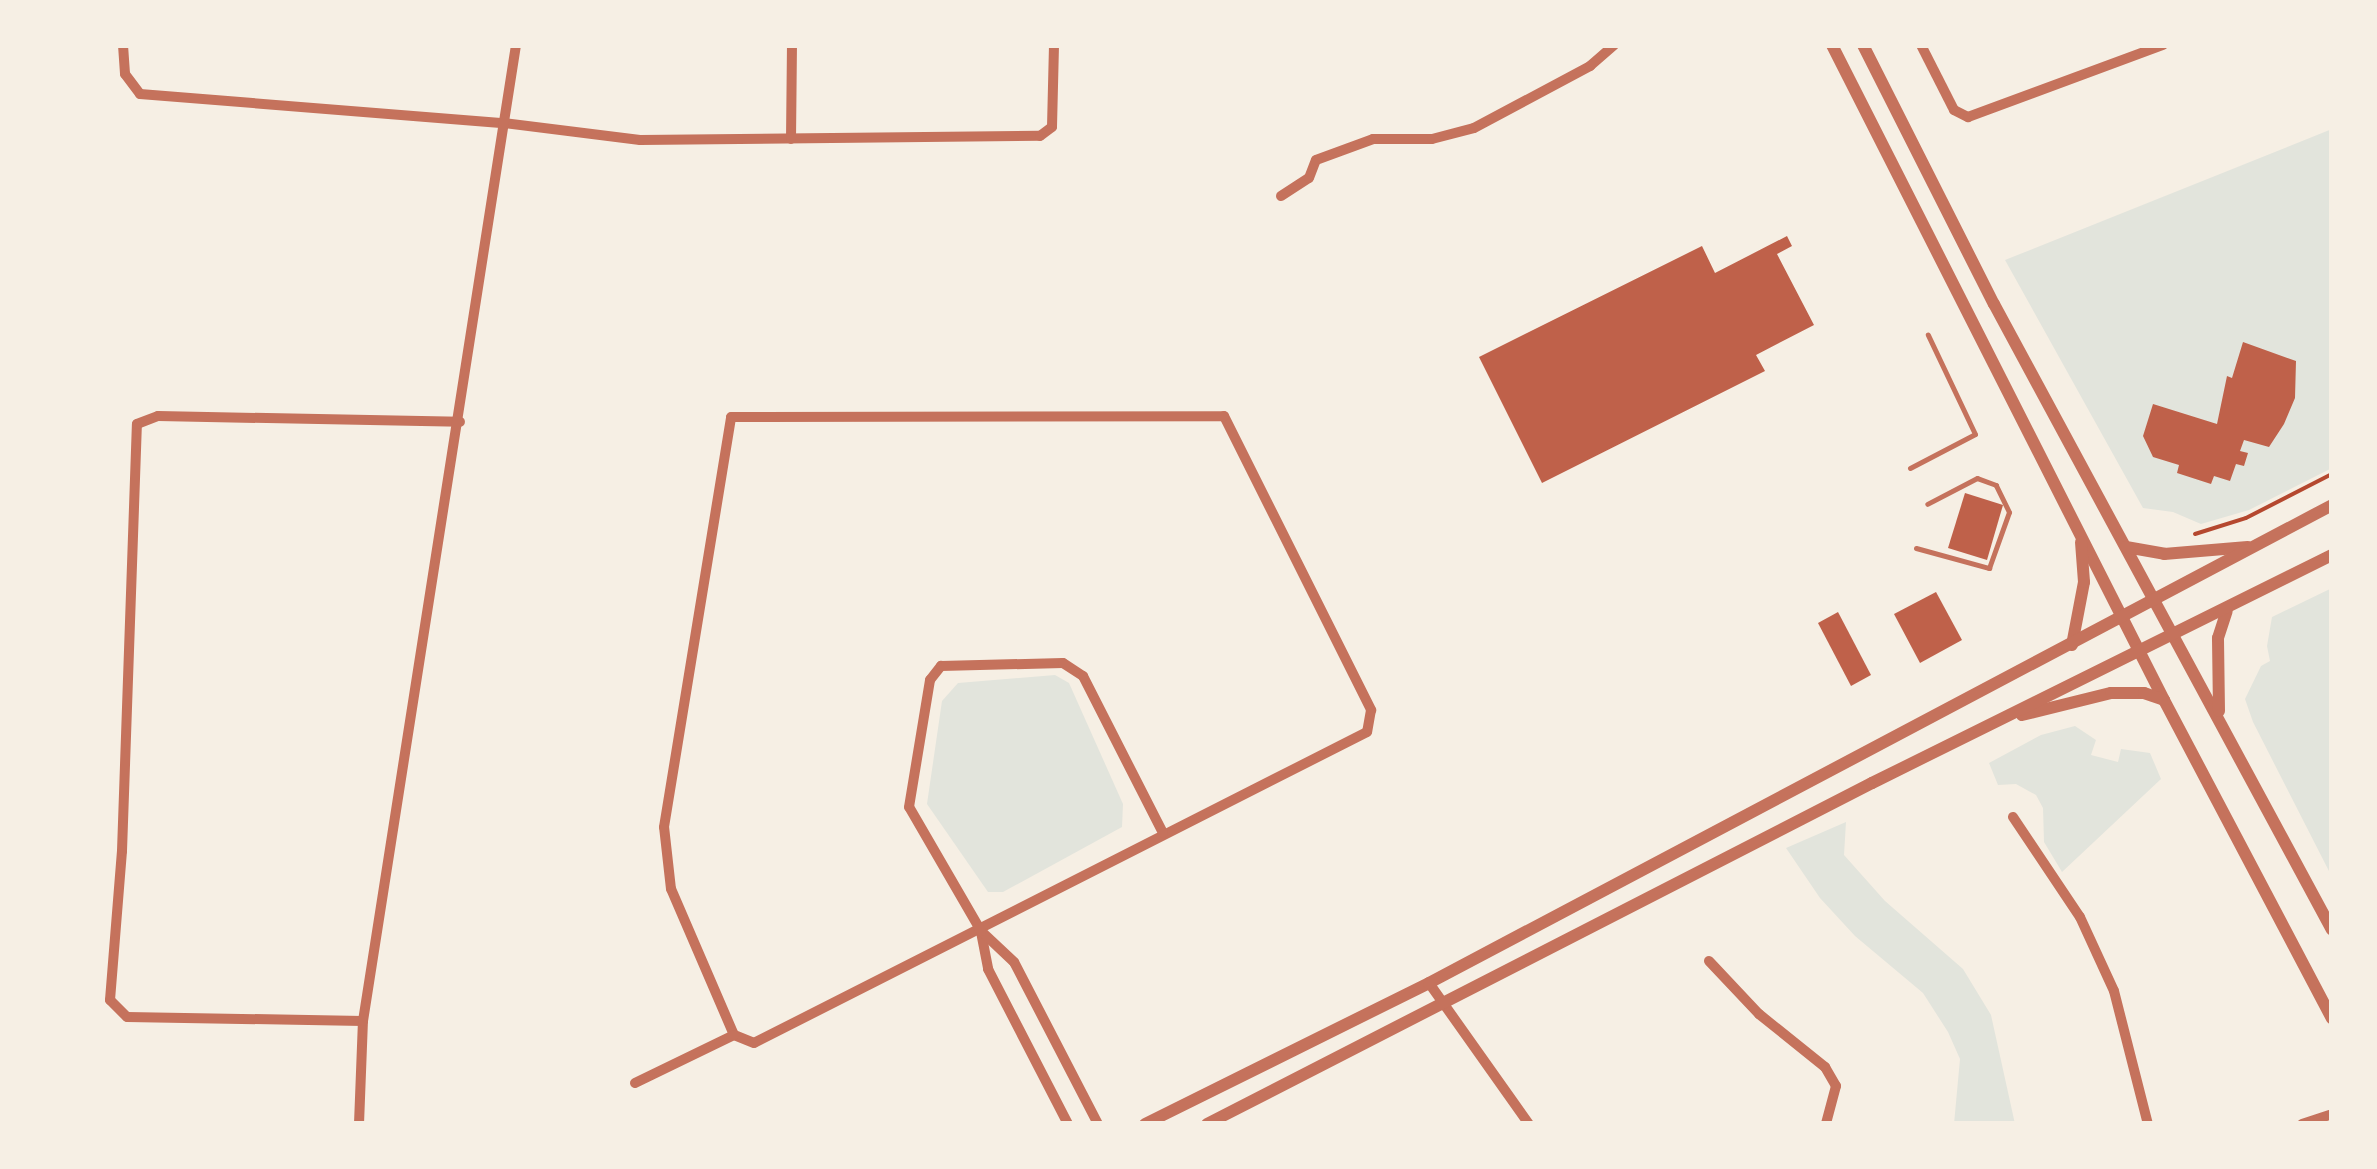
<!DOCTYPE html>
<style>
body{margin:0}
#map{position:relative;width:2377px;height:1169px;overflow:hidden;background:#f6efe4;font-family:Roboto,sans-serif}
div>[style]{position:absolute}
.green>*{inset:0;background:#e2e4dc}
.building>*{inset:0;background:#bf614a}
.path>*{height:4px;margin:-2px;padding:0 2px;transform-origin:2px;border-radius:2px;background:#b5482f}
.service>*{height:5px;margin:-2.5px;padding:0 2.5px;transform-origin:2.5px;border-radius:2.5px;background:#c5725c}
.minor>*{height:10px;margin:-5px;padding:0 5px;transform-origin:5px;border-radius:5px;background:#c5725c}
.tertiary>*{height:12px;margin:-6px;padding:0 6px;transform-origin:6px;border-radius:6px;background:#c5725c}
span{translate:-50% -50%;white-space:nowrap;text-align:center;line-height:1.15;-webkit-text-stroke:10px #f6efe4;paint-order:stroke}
.frame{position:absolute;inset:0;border:48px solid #f6efe4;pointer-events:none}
</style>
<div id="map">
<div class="green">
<div style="clip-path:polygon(2332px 129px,2332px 468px,2249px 510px,2201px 524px,2173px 512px,2143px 508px,2005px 260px)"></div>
<div style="clip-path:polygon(2332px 588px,2332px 877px,2253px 722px,2245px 699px,2261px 666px,2270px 661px,2267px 646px,2272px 617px)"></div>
<div style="clip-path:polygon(1055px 675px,1069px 683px,1123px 804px,1122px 827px,1003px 892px,988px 892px,927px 804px,942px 701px,958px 683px)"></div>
<div style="clip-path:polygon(2075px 726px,2096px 740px,2091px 755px,2118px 762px,2121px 749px,2150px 753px,2161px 779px,2062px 872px,2044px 842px,2043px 808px,2036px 795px,2016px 784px,1998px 785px,1989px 763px,2041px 735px)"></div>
<div style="clip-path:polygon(1846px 822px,1844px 855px,1885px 901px,1963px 969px,1991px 1015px,2015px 1124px,1954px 1124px,1960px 1059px,1948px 1032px,1923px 993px,1855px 936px,1820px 898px,1786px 848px)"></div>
</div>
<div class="building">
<div style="clip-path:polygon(1787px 236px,1792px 246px,1777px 254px,1814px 325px,1756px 355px,1765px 371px,1542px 483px,1479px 357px,1702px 246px,1715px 273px)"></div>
<div style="clip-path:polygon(2243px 342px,2296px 361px,2295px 398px,2284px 424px,2269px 447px,2244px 440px,2240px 451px,2248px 453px,2244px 466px,2236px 464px,2230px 481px,2214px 476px,2211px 484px,2177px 473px,2179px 465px,2153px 457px,2143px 436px,2153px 404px,2217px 424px,2227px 376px,2232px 378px)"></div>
<div style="clip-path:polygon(1965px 493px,2003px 505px,1987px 560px,1948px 548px)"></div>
<div style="clip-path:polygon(1936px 592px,1962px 640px,1920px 663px,1894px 614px)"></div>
<div style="clip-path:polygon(1838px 612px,1871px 675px,1851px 686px,1818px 623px)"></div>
</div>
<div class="path">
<div style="left:2195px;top:534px;width:53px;rotate:-17.4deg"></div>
<div style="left:2246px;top:518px;width:97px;rotate:-27.1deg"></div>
</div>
<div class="service">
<div style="left:1910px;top:468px;width:73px;rotate:-27.6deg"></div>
<div style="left:1975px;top:434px;width:110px;rotate:-115.4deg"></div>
<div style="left:1916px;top:548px;width:76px;rotate:15.3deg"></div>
<div style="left:1989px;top:568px;width:59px;rotate:-70.3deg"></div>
<div style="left:2009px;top:512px;width:30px;rotate:-116deg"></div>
<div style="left:1996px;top:485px;width:20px;rotate:-160deg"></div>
<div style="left:1977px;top:478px;width:56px;rotate:152.5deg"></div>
</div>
<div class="minor">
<div style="left:123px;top:45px;width:29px;rotate:86deg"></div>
<div style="left:125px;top:74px;width:25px;rotate:53deg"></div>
<div style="left:140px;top:94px;width:365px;rotate:4.6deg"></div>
<div style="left:504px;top:123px;width:137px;rotate:7.1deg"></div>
<div style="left:640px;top:140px;width:400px;rotate:-0.6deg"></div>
<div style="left:1040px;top:136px;width:15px;rotate:-37deg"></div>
<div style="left:1052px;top:127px;width:82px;rotate:-88.6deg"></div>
<div style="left:1921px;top:45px;width:73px;rotate:63.1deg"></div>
<div style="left:1954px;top:110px;width:16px;rotate:27deg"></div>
<div style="left:1968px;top:117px;width:208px;rotate:-20.3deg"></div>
<div style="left:791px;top:139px;width:94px;rotate:-89.4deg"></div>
<div style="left:1281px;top:196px;width:33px;rotate:-33deg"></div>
<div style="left:1309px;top:178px;width:19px;rotate:-69deg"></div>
<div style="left:1316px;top:160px;width:61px;rotate:-20.2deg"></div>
<div style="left:1373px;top:139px;width:59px"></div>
<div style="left:1432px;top:139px;width:43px;rotate:-14.7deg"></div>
<div style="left:1474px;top:128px;width:132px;rotate:-28.1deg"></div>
<div style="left:1590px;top:66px;width:32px;rotate:-41deg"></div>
<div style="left:1224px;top:416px;width:329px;rotate:63.4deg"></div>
<div style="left:1371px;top:710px;width:22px;rotate:100deg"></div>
<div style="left:1367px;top:732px;width:687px;rotate:153.1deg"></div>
<div style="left:754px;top:1043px;width:22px;rotate:-158deg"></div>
<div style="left:734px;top:1035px;width:159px;rotate:-113.3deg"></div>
<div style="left:671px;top:889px;width:62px;rotate:-96.4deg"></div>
<div style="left:664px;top:827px;width:415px;rotate:-80.7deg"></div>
<div style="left:731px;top:417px;width:493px;rotate:-0.1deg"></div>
<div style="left:2013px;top:817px;width:120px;rotate:56.2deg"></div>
<div style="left:2080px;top:917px;width:81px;rotate:65.3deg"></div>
<div style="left:2114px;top:991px;width:137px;rotate:75.7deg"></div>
<div style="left:981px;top:932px;width:38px;rotate:79deg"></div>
<div style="left:988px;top:969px;width:174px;rotate:62.7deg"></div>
<div style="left:1709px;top:961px;width:73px;rotate:46.7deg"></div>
<div style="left:1759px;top:1014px;width:85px;rotate:38.8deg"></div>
<div style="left:1825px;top:1067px;width:22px;rotate:60deg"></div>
<div style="left:1836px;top:1086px;width:39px;rotate:105deg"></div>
<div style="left:1429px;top:983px;width:173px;rotate:54.7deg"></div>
<div style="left:363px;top:1021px;width:236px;rotate:-179deg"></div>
<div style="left:127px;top:1017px;width:24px;rotate:-135deg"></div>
<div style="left:110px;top:1000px;width:149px;rotate:-85.4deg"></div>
<div style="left:122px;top:851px;width:427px;rotate:-88deg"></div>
<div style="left:137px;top:424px;width:22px;rotate:-21deg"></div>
<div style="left:158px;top:416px;width:302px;rotate:1.1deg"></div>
<div style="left:635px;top:1083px;width:110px;rotate:-25.9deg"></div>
<div style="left:359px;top:1124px;width:103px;rotate:-87.8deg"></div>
<div style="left:363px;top:1021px;width:988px;rotate:-81.09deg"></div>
<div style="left:1098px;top:1124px;width:182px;rotate:-117.4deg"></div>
<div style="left:1014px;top:962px;width:45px;rotate:-136.8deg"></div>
<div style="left:981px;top:931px;width:143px;rotate:-120.1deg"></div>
<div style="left:909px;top:807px;width:129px;rotate:-80.6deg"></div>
<div style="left:930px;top:680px;width:18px;rotate:-52deg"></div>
<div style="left:941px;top:666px;width:122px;rotate:-1.4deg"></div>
<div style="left:1063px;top:663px;width:24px;rotate:33deg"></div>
<div style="left:1083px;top:676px;width:176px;rotate:63deg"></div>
<div style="left:2302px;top:1124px;width:32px;rotate:-18deg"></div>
</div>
<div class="tertiary">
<div style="left:1832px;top:45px;width:734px;rotate:63.12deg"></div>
<div style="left:2164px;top:700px;width:360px;rotate:62.2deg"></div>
<div style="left:1863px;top:45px;width:290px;rotate:63.2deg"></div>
<div style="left:1994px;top:304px;width:711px;rotate:61.63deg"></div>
<div style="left:2126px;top:547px;width:39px;rotate:10deg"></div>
<div style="left:2164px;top:554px;width:84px;rotate:-4.8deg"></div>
<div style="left:2072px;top:645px;width:64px;rotate:-79.2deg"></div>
<div style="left:2084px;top:582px;width:40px;rotate:-94.3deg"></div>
<div style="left:2219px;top:711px;width:73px;rotate:-90.8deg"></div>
<div style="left:2218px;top:638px;width:28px;rotate:-72deg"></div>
<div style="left:2022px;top:715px;width:92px;rotate:-13.9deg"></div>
<div style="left:2111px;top:693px;width:33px"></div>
<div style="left:2144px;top:693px;width:21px;rotate:19deg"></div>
<div style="left:1145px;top:1124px;width:317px;rotate:-26.4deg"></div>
<div style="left:1429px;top:983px;width:1022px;rotate:-27.89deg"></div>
<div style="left:1207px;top:1124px;width:747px;rotate:-27.15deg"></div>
<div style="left:1872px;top:783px;width:513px;rotate:-26.37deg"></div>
</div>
<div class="frame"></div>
</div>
